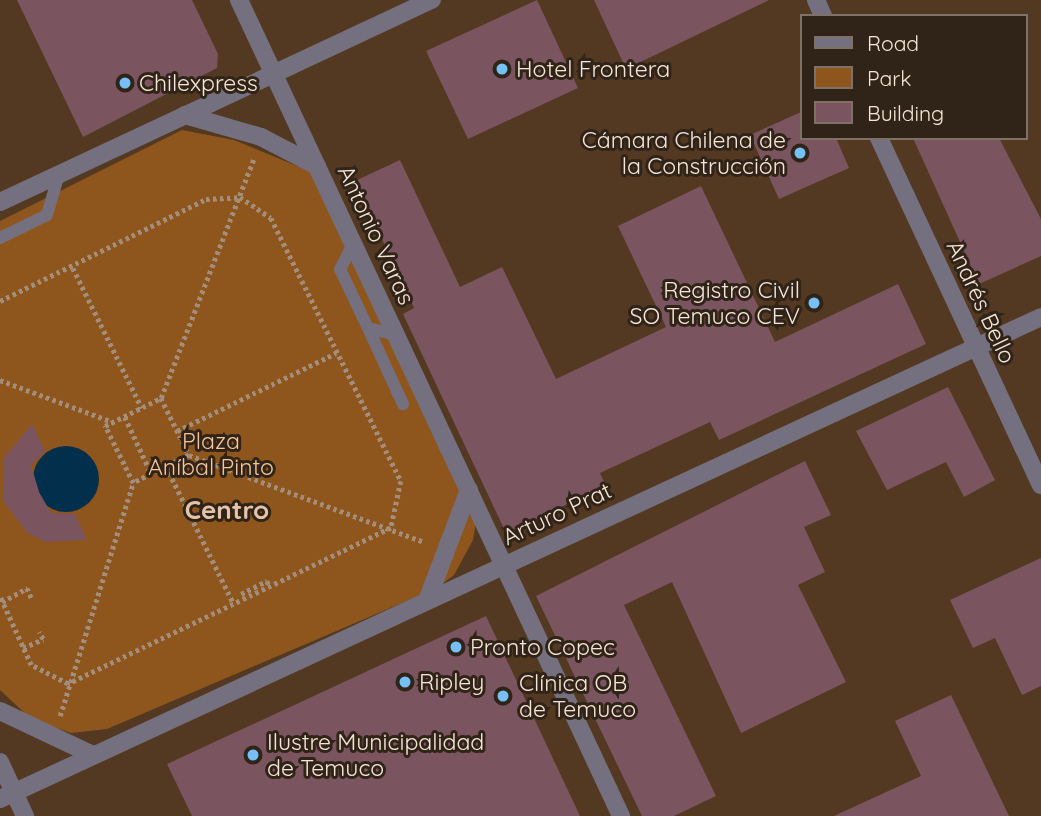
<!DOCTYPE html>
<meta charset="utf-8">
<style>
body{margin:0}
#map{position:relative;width:1041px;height:816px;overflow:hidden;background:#533922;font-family:Quicksand,sans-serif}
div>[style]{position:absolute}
.green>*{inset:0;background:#8e561d}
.water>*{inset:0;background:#02304c}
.round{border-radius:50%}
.building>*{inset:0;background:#7a545f}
.path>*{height:4.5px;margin-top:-2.25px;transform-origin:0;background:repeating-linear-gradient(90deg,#a38e7c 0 3.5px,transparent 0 7px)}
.service>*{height:12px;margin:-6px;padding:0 6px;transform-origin:6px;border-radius:6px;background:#75707f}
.minor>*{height:18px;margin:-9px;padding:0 9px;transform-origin:9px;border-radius:9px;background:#75707f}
.tertiary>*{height:18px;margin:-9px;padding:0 9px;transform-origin:9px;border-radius:9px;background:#75707f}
.dots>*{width:19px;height:19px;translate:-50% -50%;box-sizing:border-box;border:4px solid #302419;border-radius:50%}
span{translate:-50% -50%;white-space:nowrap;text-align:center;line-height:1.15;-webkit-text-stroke:6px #302419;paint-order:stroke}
.poi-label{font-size:23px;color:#f5e4d7}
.left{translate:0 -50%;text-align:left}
.right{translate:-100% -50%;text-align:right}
.street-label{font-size:23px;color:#f5e4d7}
.park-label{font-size:23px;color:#f6c49a}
.quarter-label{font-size:26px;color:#e4c3a9;font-weight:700}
.legend{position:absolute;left:800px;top:14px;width:228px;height:126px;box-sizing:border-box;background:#302419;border:2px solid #7f7165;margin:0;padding:9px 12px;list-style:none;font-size:21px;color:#f5e4d7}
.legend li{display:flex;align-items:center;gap:14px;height:35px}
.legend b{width:35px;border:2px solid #7f7165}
</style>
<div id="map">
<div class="green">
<div style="clip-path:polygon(182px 130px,234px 140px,314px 173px,476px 522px,473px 540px,454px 575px,437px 588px,107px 729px,71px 733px,31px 719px,0 690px,0 221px)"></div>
</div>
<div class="water">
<div class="round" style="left:33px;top:446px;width:66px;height:66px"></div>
</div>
<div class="building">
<div style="clip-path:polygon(17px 0,192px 0,218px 54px,217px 68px,83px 137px)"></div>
<div style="clip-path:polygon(537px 0,578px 88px,468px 139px,426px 51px)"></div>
<div style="clip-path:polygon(594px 0,769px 0,626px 69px)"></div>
<div style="clip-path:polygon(801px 112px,801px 138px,836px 138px,849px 168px,779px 199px,750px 135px)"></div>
<div style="clip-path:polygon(913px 138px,999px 138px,1041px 219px,1041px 256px,979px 284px)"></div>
<div style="clip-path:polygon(400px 160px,460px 287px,502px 267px,556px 379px,666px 327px,618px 226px,701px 186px,775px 342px,898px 284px,926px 344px,719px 440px,710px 422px,600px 473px,606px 486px,506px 533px,403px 314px,414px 308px,355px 181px)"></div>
<div style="clip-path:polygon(948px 387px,995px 480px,964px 497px,946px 462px,887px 490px,856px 431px)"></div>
<div style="clip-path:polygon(32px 424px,45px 451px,31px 465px,39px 492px,51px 513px,75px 514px,87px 540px,46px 542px,27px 533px,3px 500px,4px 458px)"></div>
<div style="clip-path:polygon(805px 461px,831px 515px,804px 527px,825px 572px,798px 585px,846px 682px,741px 733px,672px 582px,624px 605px,716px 796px,674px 816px,642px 816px,536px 596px)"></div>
<div style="clip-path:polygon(1041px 558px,1041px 686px,1022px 695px,995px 638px,973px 648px,950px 600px)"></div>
<div style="clip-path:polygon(486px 616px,580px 816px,192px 816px,167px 764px)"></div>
<div style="clip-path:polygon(951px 695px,1009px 816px,834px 816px,921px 776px,895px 721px)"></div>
</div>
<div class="path">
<div style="left:73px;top:268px;width:156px;rotate:63.8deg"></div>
<div style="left:0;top:301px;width:230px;rotate:-26.3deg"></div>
<div style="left:206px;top:199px;width:34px;rotate:-3deg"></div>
<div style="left:240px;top:197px;width:37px;rotate:34deg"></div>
<div style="left:271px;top:218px;width:293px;rotate:63.7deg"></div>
<div style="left:401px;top:481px;width:48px;rotate:102deg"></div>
<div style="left:391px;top:528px;width:359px;rotate:154.2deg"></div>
<div style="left:68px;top:684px;width:42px;rotate:-152.8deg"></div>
<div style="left:31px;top:665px;width:75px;rotate:-114.5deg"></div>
<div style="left:0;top:380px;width:121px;rotate:20.4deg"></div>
<div style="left:161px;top:398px;width:257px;rotate:-68.8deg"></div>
<div style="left:161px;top:398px;width:64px;rotate:63.8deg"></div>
<div style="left:189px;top:455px;width:63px;rotate:153.4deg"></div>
<div style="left:133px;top:483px;width:64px;rotate:-116.2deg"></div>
<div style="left:105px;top:426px;width:63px;rotate:-26.6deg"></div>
<div style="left:125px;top:417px;width:62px;rotate:65.1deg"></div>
<div style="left:177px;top:431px;width:177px;rotate:-26.1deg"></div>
<div style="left:189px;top:455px;width:251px;rotate:20.3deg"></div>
<div style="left:166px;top:466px;width:154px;rotate:63.8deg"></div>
<div style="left:241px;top:594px;width:29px;rotate:-27deg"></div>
<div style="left:267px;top:581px;width:7px;rotate:63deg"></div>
<div style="left:2px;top:602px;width:29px;rotate:-29deg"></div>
<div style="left:27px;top:588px;width:12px;rotate:66deg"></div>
<div style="left:23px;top:648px;width:22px;rotate:-24deg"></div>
<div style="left:43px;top:639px;width:8px;rotate:-120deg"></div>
<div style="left:60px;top:716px;width:244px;rotate:-72.6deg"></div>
</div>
<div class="service">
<div style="left:0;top:238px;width:52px;rotate:-26.1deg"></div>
<div style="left:47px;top:215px;width:43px;rotate:-73.7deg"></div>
<div style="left:353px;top:244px;width:28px;rotate:117deg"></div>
<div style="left:340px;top:269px;width:65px;rotate:64.6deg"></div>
<div style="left:368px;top:328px;width:29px;rotate:14deg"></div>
<div style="left:368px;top:328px;width:84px;rotate:65.3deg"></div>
</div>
<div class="minor">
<div style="left:239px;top:0;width:901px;rotate:64.91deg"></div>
<div style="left:816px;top:0;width:17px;rotate:66deg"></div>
<div style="left:185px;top:115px;width:79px;rotate:16.1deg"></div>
<div style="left:261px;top:137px;width:63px;rotate:27.4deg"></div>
<div style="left:879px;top:138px;width:383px;rotate:65deg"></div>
<div style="left:427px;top:601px;width:119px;rotate:-69.3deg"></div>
<div style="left:0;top:711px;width:103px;rotate:25.3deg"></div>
</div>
<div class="tertiary">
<div style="left:0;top:202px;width:477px;rotate:-25.1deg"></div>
<div style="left:0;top:762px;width:60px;rotate:65.2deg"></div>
<div style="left:0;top:799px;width:1147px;rotate:-24.84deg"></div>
</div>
<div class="dots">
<div style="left:502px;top:69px;background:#75c0f6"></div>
<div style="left:125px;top:83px;background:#75c0f6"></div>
<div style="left:800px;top:153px;background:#75c0f6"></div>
<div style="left:814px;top:303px;background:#75c0f6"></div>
<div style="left:456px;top:647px;background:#75c0f6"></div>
<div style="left:405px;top:682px;background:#75c0f6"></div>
<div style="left:503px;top:696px;background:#75c0f6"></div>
<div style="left:253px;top:755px;background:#75c0f6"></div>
</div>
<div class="poi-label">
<span class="left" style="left:516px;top:69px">Hotel Frontera</span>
<span class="left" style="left:139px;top:83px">Chilexpress</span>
<span class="right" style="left:786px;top:153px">Cámara Chilena de<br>la Construcción</span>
<span class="right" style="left:800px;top:303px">Registro Civil<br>SO Temuco CEV</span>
<span class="left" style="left:470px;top:647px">Pronto Copec</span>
<span class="left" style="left:419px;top:682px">Ripley</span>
<span class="left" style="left:519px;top:696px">Clínica OB<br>de Temuco</span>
<span class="left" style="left:267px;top:755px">Ilustre Municipalidad<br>de Temuco</span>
</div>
<div class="street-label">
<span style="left:376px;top:235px;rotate:65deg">Antonio Varas</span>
<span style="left:981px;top:302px;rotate:65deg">Andrés Bello</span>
<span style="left:557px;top:514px;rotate:-25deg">Arturo Prat</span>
</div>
<div class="park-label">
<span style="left:211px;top:454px">Plaza<br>Aníbal Pinto</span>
</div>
<div class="quarter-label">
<span style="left:227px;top:510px">Centro</span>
</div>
<ul class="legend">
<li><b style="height:9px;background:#75707f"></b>Road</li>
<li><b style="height:19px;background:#8e561d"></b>Park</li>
<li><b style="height:19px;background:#7a545f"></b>Building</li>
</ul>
</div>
